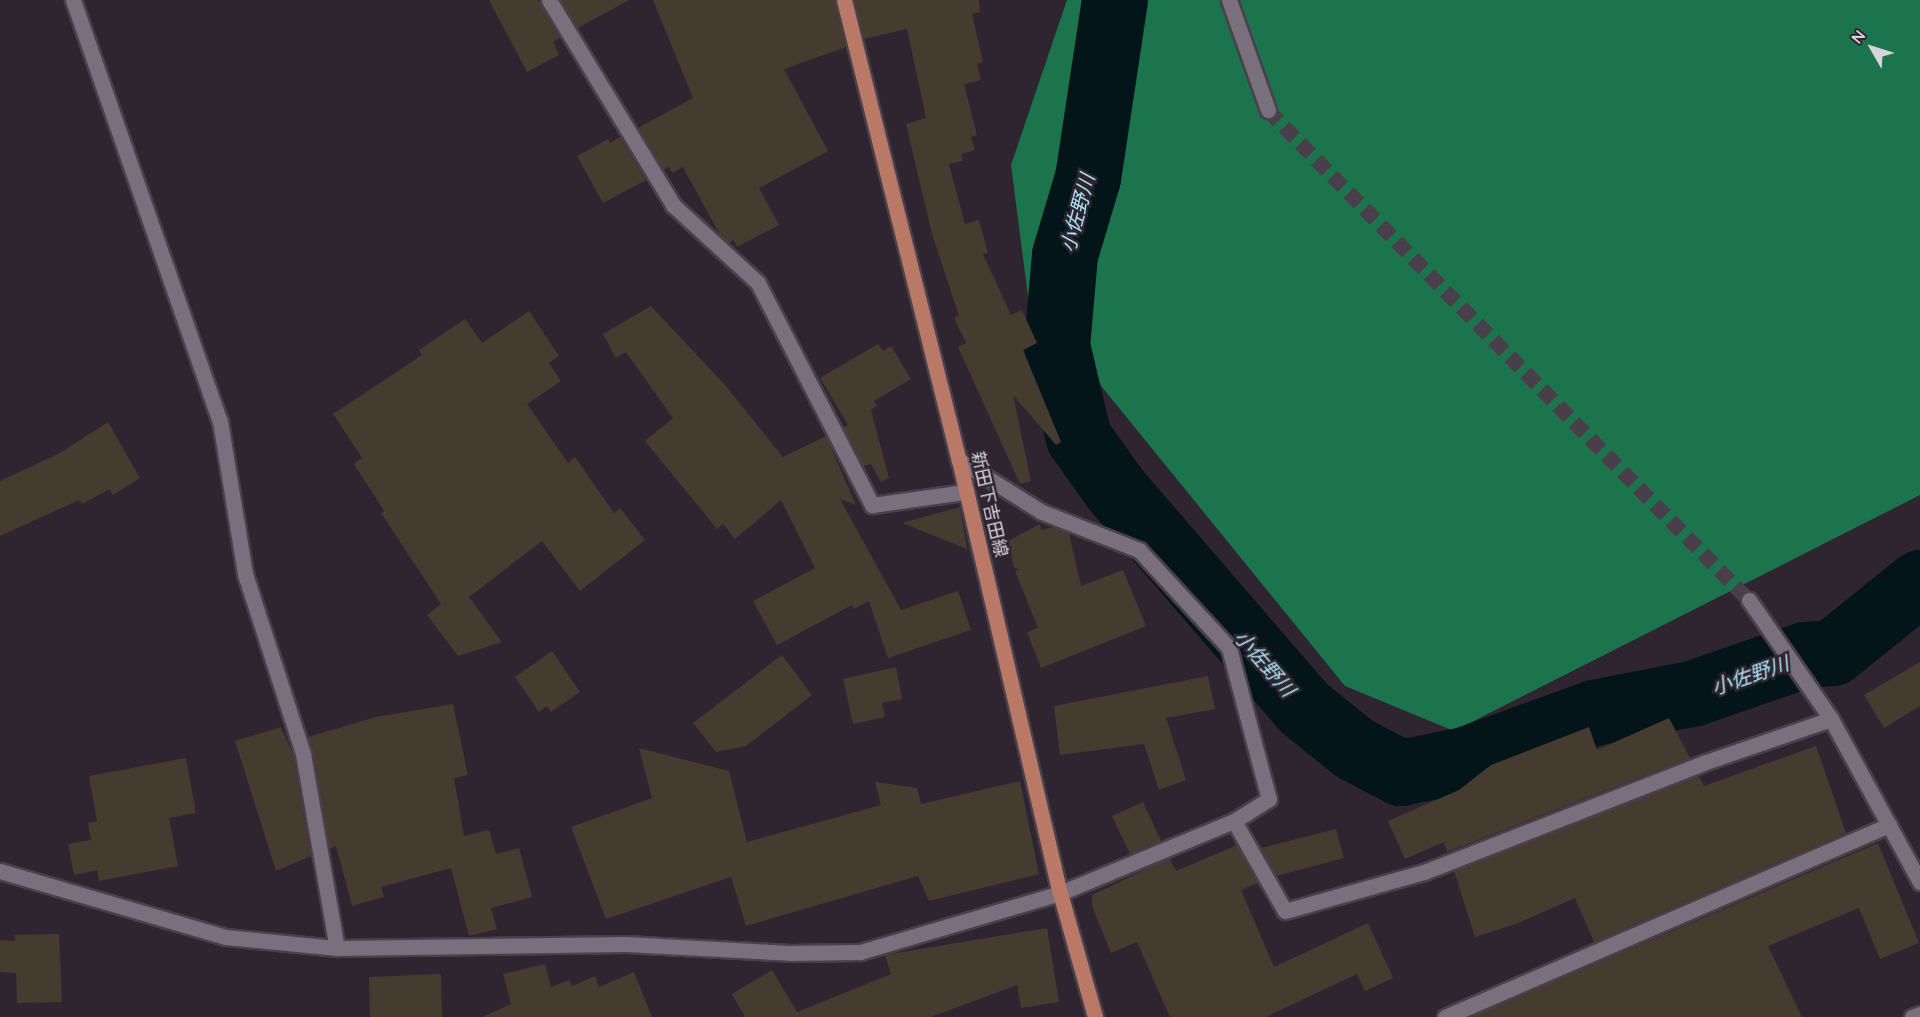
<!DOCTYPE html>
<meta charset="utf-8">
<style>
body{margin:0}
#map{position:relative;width:1920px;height:1017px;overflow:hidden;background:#2e2531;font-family:Quicksand,"Noto Sans JP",sans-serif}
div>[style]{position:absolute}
.forest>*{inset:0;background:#1c744d}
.river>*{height:66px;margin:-33px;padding:0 33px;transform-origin:33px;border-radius:33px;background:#041519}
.building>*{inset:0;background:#453c2f}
.minor-tunnel>*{height:15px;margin-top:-7.5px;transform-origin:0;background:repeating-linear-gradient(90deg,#483f4a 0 15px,transparent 0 23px)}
.roads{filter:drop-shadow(2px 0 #48414b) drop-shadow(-2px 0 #48414b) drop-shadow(0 2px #48414b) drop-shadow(0 -2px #48414b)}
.minor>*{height:15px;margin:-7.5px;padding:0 7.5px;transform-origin:7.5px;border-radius:7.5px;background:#7a6f7d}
.major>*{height:15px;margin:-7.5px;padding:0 7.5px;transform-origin:7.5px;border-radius:7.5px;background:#ba7967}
span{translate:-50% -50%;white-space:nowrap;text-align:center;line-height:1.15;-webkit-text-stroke:5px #2e2531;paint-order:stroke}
.street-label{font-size:18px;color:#d8d2da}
.water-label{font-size:20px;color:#aae5f3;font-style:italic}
.north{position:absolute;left:1842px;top:18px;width:60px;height:60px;-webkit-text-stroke:4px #2e2531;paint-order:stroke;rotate:309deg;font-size:16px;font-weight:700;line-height:24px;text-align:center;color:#d8d2da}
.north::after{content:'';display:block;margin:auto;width:21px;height:27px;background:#d8d2da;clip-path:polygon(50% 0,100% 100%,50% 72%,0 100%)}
</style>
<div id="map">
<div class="forest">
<div style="clip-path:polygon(1067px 0,1920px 0,1920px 495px,1454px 731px,1345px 686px,1028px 296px,1011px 165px)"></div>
</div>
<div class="river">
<div style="left:1115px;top:0;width:180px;rotate:98.6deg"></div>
<div style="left:1088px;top:178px;width:80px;rotate:106.6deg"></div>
<div style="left:1065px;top:255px;width:91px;rotate:95deg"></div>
<div style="left:1057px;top:346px;width:95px;rotate:76.6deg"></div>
<div style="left:1079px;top:438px;width:64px;rotate:54.6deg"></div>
<div style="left:1116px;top:490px;width:288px;rotate:49.2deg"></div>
<div style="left:1304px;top:708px;width:65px;rotate:38.8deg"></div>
<div style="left:1355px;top:749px;width:52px;rotate:27.6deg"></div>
<div style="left:1401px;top:773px;width:65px;rotate:-11.5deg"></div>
<div style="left:1465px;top:760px;width:137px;rotate:-20deg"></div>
<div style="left:1594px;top:713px;width:100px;rotate:-11deg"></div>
<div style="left:1692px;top:694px;width:120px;rotate:-19deg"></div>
<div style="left:1805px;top:655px;width:28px;rotate:-4deg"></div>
<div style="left:1833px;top:653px;width:112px;rotate:-38.8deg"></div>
</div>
<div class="building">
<div style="clip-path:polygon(489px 0,539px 0,560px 38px,553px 42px,559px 55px,527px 72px)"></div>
<div style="clip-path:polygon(560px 0,629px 0,578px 28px)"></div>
<div style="clip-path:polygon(653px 0,835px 0,846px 47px,784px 69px,828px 151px,759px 188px,779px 225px,737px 247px,734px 240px,729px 243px,720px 235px,683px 167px,672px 173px,669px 167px,663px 170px,638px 128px,693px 98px)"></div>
<div style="clip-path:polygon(854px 0,979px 0,980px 12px,972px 14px,983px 62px,977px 64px,981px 80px,964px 84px,977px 135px,971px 137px,975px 150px,961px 154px,963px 161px,949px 164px,965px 224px,979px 220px,988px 253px,983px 254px,1011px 315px,1022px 310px,1037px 343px,1023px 350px,1061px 442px,1056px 445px,1013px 395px,1031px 481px,1020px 484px,958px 347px,966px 343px,954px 318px,959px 316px,932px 234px,906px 124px,926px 118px,907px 29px,864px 39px)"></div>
<div style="clip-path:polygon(620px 137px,646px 180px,603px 203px,577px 156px,608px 139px,610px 143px)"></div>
<div style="clip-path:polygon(651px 306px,725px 385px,783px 457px,826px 436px,856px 505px,840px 499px,901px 610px,958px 591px,971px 630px,888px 658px,869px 601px,854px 609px,852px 605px,777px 645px,753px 601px,815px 568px,781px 500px,735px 539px,723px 524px,717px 529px,645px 441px,673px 418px,626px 352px,616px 358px,603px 334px)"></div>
<div style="clip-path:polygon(529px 311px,559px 356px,549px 363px,561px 381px,527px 404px,568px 463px,575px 457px,614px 513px,620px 508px,645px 540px,580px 591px,542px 541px,469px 597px,502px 642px,458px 656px,427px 615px,441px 604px,381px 513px,384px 511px,354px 464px,362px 458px,333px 414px,422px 355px,419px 350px,465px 319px,482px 343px)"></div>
<div style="clip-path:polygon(878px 344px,883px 351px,891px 346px,911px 379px,874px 401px,877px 406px,871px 410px,889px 478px,881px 482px,871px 464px,863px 466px,843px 428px,848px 425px,820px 378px)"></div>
<div style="clip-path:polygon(108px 422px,140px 478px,113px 495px,110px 489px,82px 504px,79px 500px,0 536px,0 481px,60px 453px)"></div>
<div style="clip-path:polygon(960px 507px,967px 549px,902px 523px)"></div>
<div style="clip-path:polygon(1040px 524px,1041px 530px,1054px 527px,1069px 533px,1081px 586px,1123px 570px,1146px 626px,1041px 668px,1027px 632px,1038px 628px,1015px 571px,1020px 570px,1014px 567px,1008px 541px)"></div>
<div style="clip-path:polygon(552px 651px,580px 692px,551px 712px,547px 706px,539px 712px,515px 677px)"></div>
<div style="clip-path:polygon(782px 655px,812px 695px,746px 746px,716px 752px,693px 723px)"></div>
<div style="clip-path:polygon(1920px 662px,1920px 706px,1884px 728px,1864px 695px)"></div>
<div style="clip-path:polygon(896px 667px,902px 699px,882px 703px,885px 717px,853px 724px,843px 679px)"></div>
<div style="clip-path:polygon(1208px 676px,1215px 709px,1166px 718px,1186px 780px,1159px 790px,1144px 744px,1060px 755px,1054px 706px)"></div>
<div style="clip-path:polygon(453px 704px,468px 775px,454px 778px,464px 836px,489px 830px,496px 854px,519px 848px,532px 897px,491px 908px,497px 929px,469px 936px,451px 868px,381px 887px,384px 897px,352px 906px,336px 846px,329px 849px,308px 737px,376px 717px)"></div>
<div style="clip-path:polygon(1669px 718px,1690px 758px,1447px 852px,1444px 842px,1405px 859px,1388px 821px,1459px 790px,1491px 765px,1589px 727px,1597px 750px)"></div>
<div style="clip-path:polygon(281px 727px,294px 756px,311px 856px,276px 871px,235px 741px)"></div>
<div style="clip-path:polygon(1816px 746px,1846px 833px,1594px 942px,1575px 898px,1516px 924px,1475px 937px,1454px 871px,1698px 775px,1704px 786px)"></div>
<div style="clip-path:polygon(639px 748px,729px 771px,747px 842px,881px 805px,875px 782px,917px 788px,921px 804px,1020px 781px,1039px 874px,929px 901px,918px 876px,746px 926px,731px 877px,606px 919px,571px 827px,652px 798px)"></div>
<div style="clip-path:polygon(186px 758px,196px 813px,169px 818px,178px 866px,99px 881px,97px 870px,74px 875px,68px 844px,91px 840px,88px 823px,97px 821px,89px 776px)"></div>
<div style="clip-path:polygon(1143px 802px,1161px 841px,1130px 854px,1112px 816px)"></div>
<div style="clip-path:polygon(1336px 829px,1344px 858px,1276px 876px,1261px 848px)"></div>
<div style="clip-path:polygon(1878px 843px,1919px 943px,1880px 959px,1859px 908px,1768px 946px,1802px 1017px,1471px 1017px)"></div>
<div style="clip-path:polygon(1237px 845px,1258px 883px,1241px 890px,1274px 967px,1368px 923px,1393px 978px,1365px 991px,1357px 974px,1266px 1017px,1170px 1017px,1137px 942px,1111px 953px,1092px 906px,1092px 895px,1169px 858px,1176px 871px)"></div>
<div style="clip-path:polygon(1047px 928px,1059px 1002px,1021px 1008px,1017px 985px,931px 1017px,745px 1017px,732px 994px,772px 970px,797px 1012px,891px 974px,885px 955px)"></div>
<div style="clip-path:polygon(59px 934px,62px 1002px,17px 1003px,16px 973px,0 972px,0 940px,15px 941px,15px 935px)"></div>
<div style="clip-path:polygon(545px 964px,551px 987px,569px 980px,572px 986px,595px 976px,599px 987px,634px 972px,652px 1017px,482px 1017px,511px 1004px,503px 974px)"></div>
<div style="clip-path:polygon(441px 974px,442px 1017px,370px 1017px,369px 977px)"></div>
</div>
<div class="minor-tunnel">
<div style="left:1268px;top:110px;width:687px;rotate:45.53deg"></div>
</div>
<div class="roads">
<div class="minor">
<div style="left:73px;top:0;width:446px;rotate:70.8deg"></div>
<div style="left:220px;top:421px;width:155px;rotate:80.7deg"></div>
<div style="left:245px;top:574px;width:189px;rotate:72.1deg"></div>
<div style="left:303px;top:754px;width:197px;rotate:80.1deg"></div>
<div style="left:549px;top:0;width:240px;rotate:58.8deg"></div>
<div style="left:673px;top:205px;width:115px;rotate:42.5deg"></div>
<div style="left:758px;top:283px;width:250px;rotate:62.8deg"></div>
<div style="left:872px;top:505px;width:94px;rotate:-8deg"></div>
<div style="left:1229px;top:0;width:117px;rotate:70.5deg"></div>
<div style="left:959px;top:460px;width:98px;rotate:32.1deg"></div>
<div style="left:1042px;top:512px;width:104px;rotate:21.4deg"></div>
<div style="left:1139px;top:550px;width:133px;rotate:47.4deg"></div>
<div style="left:1229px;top:648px;width:156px;rotate:75.2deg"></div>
<div style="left:1269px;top:799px;width:41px;rotate:147.8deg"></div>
<div style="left:1234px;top:821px;width:103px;rotate:60.5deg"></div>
<div style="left:1285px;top:911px;width:144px;rotate:-15.7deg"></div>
<div style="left:1424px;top:872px;width:300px;rotate:-21.3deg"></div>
<div style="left:1703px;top:763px;width:135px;rotate:-19deg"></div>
<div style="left:1749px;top:600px;width:145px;rotate:55.4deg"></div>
<div style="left:1831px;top:719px;width:186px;rotate:61.4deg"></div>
<div style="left:0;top:871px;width:235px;rotate:16.3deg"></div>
<div style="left:226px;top:937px;width:112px;rotate:5.7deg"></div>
<div style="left:337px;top:948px;width:289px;rotate:-0.8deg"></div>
<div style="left:626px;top:944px;width:164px;rotate:3.1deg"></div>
<div style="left:790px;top:953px;width:70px;rotate:-0.8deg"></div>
<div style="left:860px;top:952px;width:209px;rotate:-16.4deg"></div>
<div style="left:1060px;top:893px;width:188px;rotate:-22.5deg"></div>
<div style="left:1445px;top:1017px;width:484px;rotate:-23.4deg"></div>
<div style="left:1912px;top:1017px;width:9px;rotate:-21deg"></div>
</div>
<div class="major">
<div style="left:844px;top:0;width:474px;rotate:76deg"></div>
<div style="left:959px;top:460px;width:445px;rotate:76.9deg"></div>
<div style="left:1060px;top:893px;width:129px;rotate:74.2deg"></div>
</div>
</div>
<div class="street-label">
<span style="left:989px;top:504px;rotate:77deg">新田下吉田線</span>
</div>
<div class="water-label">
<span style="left:1077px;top:213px;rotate:-75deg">小佐野川</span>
<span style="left:1265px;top:663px;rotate:49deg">小佐野川</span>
<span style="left:1750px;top:675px;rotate:-19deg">小佐野川</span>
</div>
<div class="north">N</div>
</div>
